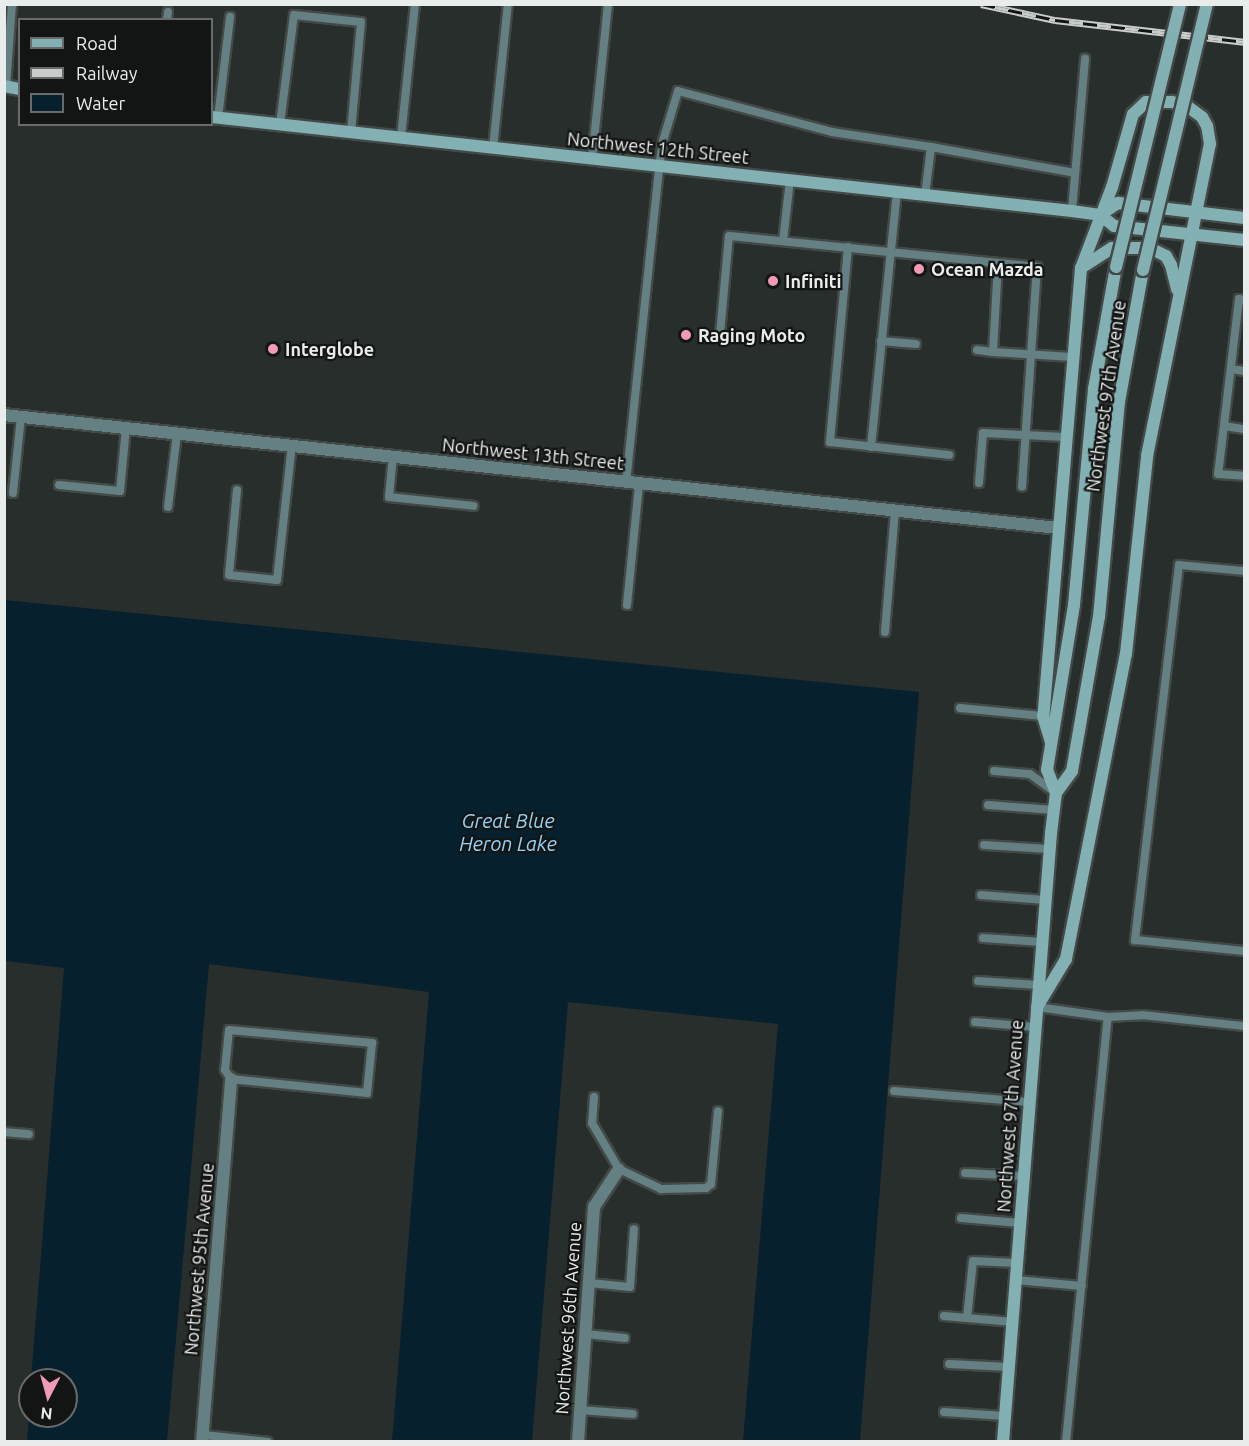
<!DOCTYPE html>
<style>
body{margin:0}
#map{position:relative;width:1249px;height:1446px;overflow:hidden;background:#282e2b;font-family:Ubuntu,sans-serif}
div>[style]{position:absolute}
.water>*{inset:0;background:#06202e}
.roads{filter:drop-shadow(2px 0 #434946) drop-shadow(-2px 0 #434946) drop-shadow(0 2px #434946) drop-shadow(0 -2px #434946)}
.lane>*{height:8px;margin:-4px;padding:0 4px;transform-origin:4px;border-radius:4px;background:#658082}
.street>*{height:12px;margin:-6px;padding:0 6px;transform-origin:6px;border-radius:6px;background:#658082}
.secondary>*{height:12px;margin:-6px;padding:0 6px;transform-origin:6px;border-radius:6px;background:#83b0b3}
.rail>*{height:7px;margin-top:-3.5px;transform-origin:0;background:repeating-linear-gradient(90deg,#131514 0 14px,#c8ccca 0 28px);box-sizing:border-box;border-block:2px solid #c8ccca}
.bridges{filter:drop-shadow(2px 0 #434946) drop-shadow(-2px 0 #434946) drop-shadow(0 2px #434946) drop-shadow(0 -2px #434946)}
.secondary-bridge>*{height:12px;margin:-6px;padding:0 6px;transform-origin:6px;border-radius:6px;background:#83b0b3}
.dots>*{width:16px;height:16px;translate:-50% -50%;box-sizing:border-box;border:3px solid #131514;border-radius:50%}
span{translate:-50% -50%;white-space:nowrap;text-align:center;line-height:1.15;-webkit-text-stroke:4.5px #131514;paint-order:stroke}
.street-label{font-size:18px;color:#e8ecea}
.poi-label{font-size:18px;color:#e8ecea;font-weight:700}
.left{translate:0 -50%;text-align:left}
.water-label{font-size:20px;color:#96d2f6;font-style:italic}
.frame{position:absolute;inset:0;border:6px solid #e8ecea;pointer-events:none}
.legend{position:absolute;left:18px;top:18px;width:195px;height:108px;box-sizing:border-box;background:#131514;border:2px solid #686b6a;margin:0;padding:8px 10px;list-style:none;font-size:18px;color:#e8ecea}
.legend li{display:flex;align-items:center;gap:12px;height:30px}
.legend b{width:30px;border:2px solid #686b6a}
.north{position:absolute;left:18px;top:1368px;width:60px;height:60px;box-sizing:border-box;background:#131514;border:2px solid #686b6a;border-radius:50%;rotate:186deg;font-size:16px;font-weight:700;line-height:24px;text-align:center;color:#e8ecea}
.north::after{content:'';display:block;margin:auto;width:21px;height:27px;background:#f09ab6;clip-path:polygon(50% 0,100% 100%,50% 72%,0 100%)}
</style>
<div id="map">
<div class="water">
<div style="clip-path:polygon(5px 600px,919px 692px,860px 1441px,743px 1441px,778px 1024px,568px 1002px,532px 1441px,392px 1441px,429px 992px,209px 964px,167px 1441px,27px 1441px,30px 1399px,30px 1416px,66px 1416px,66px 1380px,31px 1380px,64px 968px,5px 961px)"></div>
</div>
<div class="roads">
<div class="lane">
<div style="left:167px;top:20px;width:8px;rotate:-83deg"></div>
<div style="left:6px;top:86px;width:82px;rotate:-85.8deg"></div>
<div style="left:218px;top:118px;width:102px;rotate:-83.2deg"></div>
<div style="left:280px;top:124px;width:110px;rotate:-82.7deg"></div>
<div style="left:294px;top:15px;width:67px;rotate:6deg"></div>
<div style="left:361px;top:22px;width:110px;rotate:95.2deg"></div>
<div style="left:401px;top:137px;width:134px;rotate:-84deg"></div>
<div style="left:931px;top:147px;width:146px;rotate:10.2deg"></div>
<div style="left:493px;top:148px;width:145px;rotate:-84.1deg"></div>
<div style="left:592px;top:159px;width:156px;rotate:-84.1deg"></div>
<div style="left:1072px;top:211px;width:153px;rotate:-85.1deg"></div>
<div style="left:783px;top:241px;width:61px;rotate:-83.5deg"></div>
<div style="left:848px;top:247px;width:196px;rotate:95.3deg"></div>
<div style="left:830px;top:442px;width:120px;rotate:6.2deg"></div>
<div style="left:998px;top:263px;width:89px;rotate:93.2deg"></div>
<div style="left:993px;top:352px;width:79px;rotate:3.6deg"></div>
<div style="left:1244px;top:300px;width:5px;rotate:-169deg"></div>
<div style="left:1239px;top:299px;width:176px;rotate:96.8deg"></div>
<div style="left:1218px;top:474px;width:26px;rotate:4deg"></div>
<div style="left:720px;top:334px;width:98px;rotate:-84.8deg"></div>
<div style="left:729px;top:236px;width:310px;rotate:5.7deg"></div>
<div style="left:1037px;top:267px;width:220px;rotate:93.9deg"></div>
<div style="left:881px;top:341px;width:35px;rotate:5deg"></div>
<div style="left:977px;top:350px;width:16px;rotate:7deg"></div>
<div style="left:1231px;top:369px;width:13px;rotate:9deg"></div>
<div style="left:1224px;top:426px;width:20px;rotate:9deg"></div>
<div style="left:871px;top:447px;width:256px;rotate:-84.2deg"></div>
<div style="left:393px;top:456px;width:41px;rotate:95.6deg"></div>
<div style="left:389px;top:497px;width:85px;rotate:6deg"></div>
<div style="left:626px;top:483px;width:318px;rotate:-84deg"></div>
<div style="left:659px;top:167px;width:26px;rotate:-81deg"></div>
<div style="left:663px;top:141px;width:52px;rotate:-73.3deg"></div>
<div style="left:678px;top:91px;width:159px;rotate:14.9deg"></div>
<div style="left:832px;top:132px;width:100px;rotate:8.6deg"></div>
<div style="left:931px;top:147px;width:48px;rotate:97.1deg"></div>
<div style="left:979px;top:483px;width:50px;rotate:-85.4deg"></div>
<div style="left:983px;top:433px;width:82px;rotate:2.8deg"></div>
<div style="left:59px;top:485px;width:61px;rotate:5.6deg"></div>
<div style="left:120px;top:491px;width:63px;rotate:-84.6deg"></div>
<div style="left:237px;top:490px;width:85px;rotate:95.4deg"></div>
<div style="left:229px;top:575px;width:48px;rotate:5.9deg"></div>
<div style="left:277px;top:580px;width:136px;rotate:-83.7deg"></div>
<div style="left:13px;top:493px;width:76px;rotate:-84deg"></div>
<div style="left:168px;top:507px;width:74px;rotate:-83deg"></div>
<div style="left:1244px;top:571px;width:65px;rotate:-174.7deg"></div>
<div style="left:1179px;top:565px;width:378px;rotate:96.7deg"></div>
<div style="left:1135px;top:940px;width:110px;rotate:5.8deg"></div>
<div style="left:627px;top:605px;width:122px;rotate:-84.3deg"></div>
<div style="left:885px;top:632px;width:122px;rotate:-85.3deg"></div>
<div style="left:960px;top:708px;width:83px;rotate:5.5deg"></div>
<div style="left:994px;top:771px;width:36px;rotate:5deg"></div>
<div style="left:1030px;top:774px;width:31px;rotate:36deg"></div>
<div style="left:988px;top:805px;width:66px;rotate:4.3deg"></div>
<div style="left:984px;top:845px;width:65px;rotate:3.5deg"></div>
<div style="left:981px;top:895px;width:64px;rotate:4.5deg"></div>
<div style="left:983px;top:938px;width:59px;rotate:3.9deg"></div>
<div style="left:978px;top:981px;width:60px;rotate:3.8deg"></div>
<div style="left:1037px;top:1007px;width:72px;rotate:8deg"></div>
<div style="left:1108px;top:1017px;width:34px;rotate:-3deg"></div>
<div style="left:1142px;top:1015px;width:103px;rotate:6.2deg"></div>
<div style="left:975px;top:1022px;width:60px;rotate:4.8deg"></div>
<div style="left:229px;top:1030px;width:144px;rotate:5.2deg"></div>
<div style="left:372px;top:1043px;width:50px;rotate:95.7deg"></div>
<div style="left:367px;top:1093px;width:137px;rotate:-174.1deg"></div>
<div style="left:231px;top:1079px;width:11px;rotate:-124deg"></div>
<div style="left:225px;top:1070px;width:40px;rotate:-84.3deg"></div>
<div style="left:894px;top:1091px;width:135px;rotate:4.7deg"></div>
<div style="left:594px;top:1097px;width:26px;rotate:94deg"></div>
<div style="left:592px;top:1123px;width:53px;rotate:59.6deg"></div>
<div style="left:619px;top:1169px;width:47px;rotate:25.5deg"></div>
<div style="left:661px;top:1189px;width:45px;rotate:-1.3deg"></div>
<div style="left:706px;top:1188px;width:6px;rotate:-39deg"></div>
<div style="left:711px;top:1184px;width:73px;rotate:-84.5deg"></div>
<div style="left:4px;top:1132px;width:25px;rotate:5deg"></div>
<div style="left:965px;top:1173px;width:58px;rotate:3deg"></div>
<div style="left:961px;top:1218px;width:59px;rotate:4.8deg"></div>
<div style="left:1016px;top:1280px;width:66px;rotate:5.2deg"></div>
<div style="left:590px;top:1283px;width:40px;rotate:5.7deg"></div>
<div style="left:630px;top:1287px;width:58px;rotate:-86.1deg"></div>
<div style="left:944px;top:1316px;width:69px;rotate:5deg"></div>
<div style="left:967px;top:1318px;width:57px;rotate:-84deg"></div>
<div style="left:973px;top:1261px;width:44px;rotate:2.6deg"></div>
<div style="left:586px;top:1334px;width:39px;rotate:6deg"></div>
<div style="left:949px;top:1364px;width:60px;rotate:2.9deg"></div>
<div style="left:580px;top:1410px;width:53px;rotate:4.3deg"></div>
<div style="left:944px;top:1412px;width:61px;rotate:3.8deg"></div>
<div style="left:203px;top:1435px;width:65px;rotate:6.1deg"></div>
<div style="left:1066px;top:1442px;width:427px;rotate:-84.4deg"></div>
</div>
<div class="street">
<div style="left:4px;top:415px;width:1060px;rotate:6.12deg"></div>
<div style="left:202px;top:1442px;width:364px;rotate:-85.4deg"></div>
<div style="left:578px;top:1442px;width:236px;rotate:-86.1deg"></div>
<div style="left:594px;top:1207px;width:45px;rotate:-56.7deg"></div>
</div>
<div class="secondary">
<div style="left:4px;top:86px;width:16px;rotate:11deg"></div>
<div style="left:212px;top:117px;width:865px;rotate:6.24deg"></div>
<div style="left:1072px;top:211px;width:28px;rotate:8deg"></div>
<div style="left:1100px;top:215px;width:18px;rotate:38deg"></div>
<div style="left:1114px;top:226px;width:131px;rotate:6.1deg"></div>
<div style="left:1100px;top:215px;width:22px;rotate:-34deg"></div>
<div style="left:1118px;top:203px;width:127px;rotate:6.8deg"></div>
<div style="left:1081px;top:268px;width:37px;rotate:-33deg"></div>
<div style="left:1112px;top:248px;width:38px"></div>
<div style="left:1150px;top:248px;width:18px;rotate:27deg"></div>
<div style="left:1166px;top:256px;width:10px;rotate:61deg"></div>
<div style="left:1171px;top:265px;width:25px;rotate:76deg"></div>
<div style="left:1056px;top:793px;width:25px;rotate:-111deg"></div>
<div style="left:1047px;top:770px;width:167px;rotate:-80.7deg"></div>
<div style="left:1074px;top:605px;width:217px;rotate:-84.7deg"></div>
<div style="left:1094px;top:389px;width:124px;rotate:-79.8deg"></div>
<div style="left:1037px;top:1007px;width:56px;rotate:-58.9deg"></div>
<div style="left:1066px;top:959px;width:311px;rotate:-78.9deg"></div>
<div style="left:1126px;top:654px;width:199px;rotate:-83.9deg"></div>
<div style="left:1147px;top:456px;width:318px;rotate:-78.6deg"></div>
<div style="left:1210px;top:144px;width:18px;rotate:-99deg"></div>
<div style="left:1207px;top:126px;width:10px;rotate:-119deg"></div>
<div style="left:1202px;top:117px;width:19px;rotate:-144deg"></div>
<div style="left:1187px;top:106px;width:16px;rotate:-165deg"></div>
<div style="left:1172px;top:102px;width:26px;rotate:180deg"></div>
<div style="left:1146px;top:102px;width:18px;rotate:137deg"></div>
<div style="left:1133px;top:114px;width:76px;rotate:106deg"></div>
<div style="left:1112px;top:187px;width:87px;rotate:110.9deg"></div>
<div style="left:1081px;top:268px;width:450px;rotate:94.8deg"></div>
<div style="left:1043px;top:716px;width:27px;rotate:73deg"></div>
<div style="left:1003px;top:1442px;width:611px;rotate:-85.49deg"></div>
<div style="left:1051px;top:833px;width:40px;rotate:-82.9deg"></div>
<div style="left:1056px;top:793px;width:27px;rotate:-54deg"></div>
<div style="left:1072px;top:771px;width:156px;rotate:-80.1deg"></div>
<div style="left:1099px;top:617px;width:216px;rotate:-84.7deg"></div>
<div style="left:1119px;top:402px;width:134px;rotate:-79.7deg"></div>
</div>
</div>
<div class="rail">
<div style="left:981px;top:4px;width:76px;rotate:12.2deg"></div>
<div style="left:1055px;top:20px;width:190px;rotate:6.6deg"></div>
</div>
<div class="bridges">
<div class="secondary-bridge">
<div style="left:1116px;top:267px;width:271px;rotate:-76.3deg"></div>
<div style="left:1143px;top:270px;width:274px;rotate:-76.5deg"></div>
</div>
</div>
<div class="dots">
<div style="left:919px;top:269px;background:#f09ab6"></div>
<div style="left:773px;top:281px;background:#f09ab6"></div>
<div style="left:686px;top:335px;background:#f09ab6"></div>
<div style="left:273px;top:349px;background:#f09ab6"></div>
</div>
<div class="street-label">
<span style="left:658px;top:148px;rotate:6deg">Northwest 12th Street</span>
<span style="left:1106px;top:396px;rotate:-82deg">Northwest 97th Avenue</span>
<span style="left:533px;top:454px;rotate:6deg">Northwest 13th Street</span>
<span style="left:1010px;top:1116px;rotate:-86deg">Northwest 97th Avenue</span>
<span style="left:199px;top:1259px;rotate:-85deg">Northwest 95th Avenue</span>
<span style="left:568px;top:1318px;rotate:-86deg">Northwest 96th Avenue</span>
</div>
<div class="poi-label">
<span class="left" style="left:931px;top:269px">Ocean Mazda</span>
<span class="left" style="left:785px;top:281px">Infiniti</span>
<span class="left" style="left:698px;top:335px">Raging Moto</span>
<span class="left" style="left:285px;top:349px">Interglobe</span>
</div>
<div class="water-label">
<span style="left:508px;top:832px">Great Blue<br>Heron Lake</span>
</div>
<div class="frame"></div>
<ul class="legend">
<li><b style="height:8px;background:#83b0b3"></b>Road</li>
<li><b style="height:8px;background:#c8ccca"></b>Railway</li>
<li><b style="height:16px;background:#06202e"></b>Water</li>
</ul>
<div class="north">N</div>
</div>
